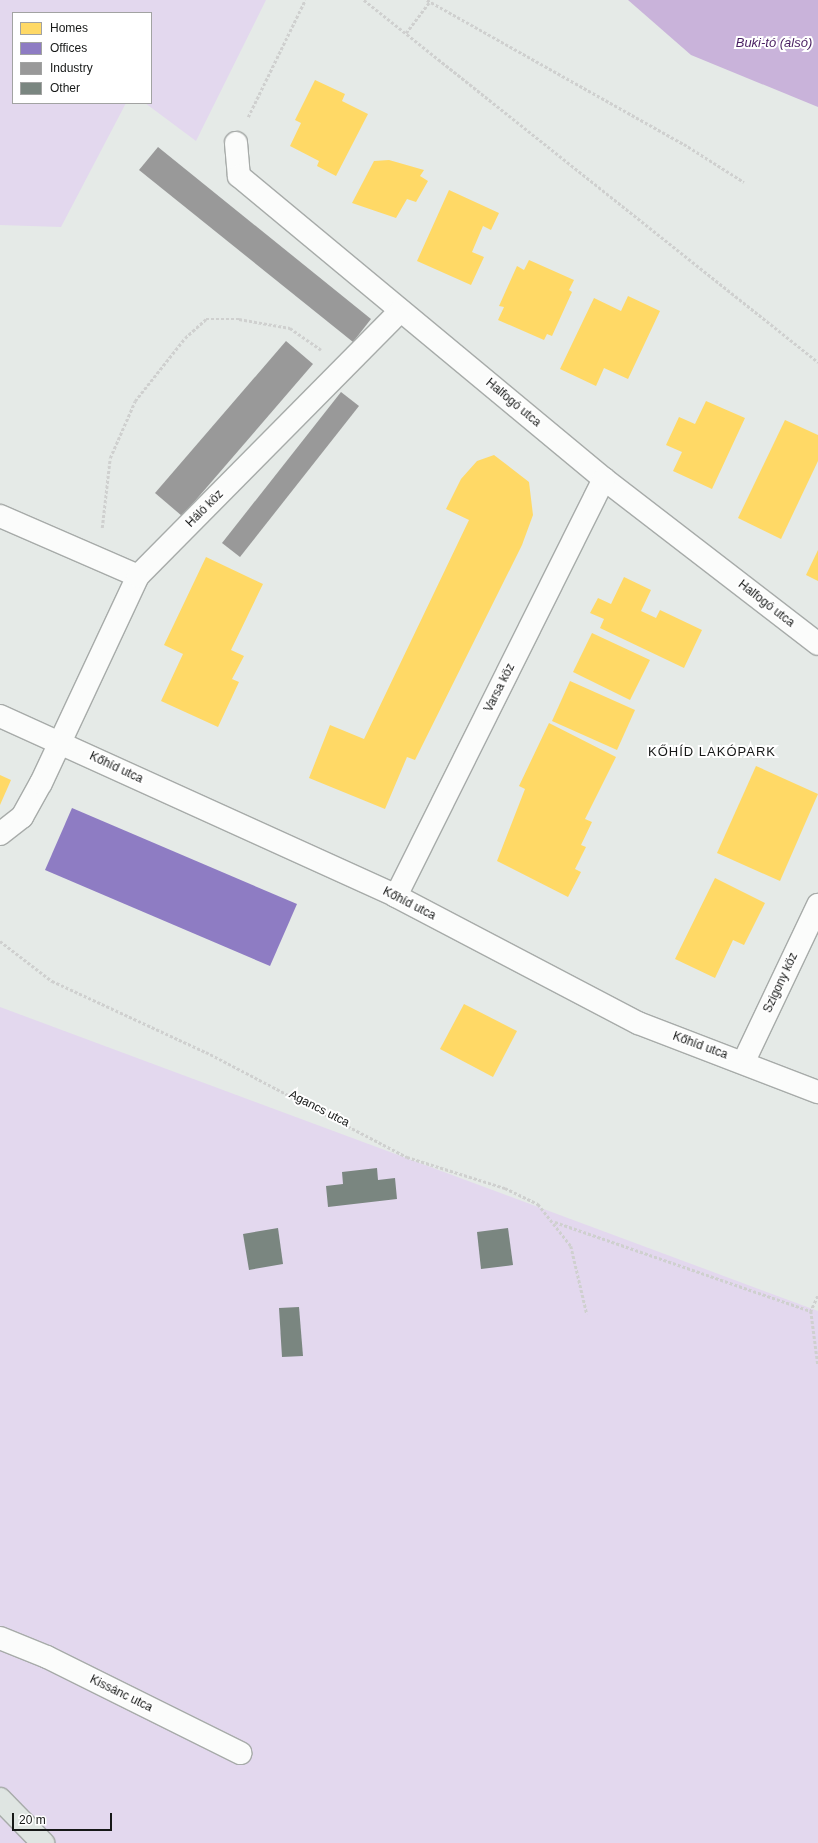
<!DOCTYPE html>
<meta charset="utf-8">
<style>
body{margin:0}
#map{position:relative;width:818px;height:1843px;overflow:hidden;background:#e5eae7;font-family:Helvetica,sans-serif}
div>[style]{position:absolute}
.green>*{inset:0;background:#e3d8ee}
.water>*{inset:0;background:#c9b3da}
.homes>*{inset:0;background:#ffd966}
.offices>*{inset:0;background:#8e7cc3}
.industry>*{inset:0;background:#999}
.building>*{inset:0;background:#7a8680}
.path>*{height:2.5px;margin-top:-1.25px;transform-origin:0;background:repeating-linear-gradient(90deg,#cfd0cf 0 3px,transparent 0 5px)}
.roads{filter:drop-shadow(1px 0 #a7aba9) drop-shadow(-1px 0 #a7aba9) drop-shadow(0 1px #a7aba9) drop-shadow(0 -1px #a7aba9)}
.street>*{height:22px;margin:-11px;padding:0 11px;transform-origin:11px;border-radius:11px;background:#fbfcfb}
.primary>*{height:22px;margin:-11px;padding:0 11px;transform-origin:11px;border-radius:11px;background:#dfe5e2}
span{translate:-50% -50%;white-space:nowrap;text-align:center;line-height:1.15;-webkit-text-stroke:4px #fff;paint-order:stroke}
.street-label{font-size:12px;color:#161817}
.water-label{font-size:13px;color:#491f62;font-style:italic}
.neighbourhood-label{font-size:13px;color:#161817;letter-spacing:1px}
.legend{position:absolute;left:12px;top:12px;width:140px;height:92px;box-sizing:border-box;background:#fff;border:1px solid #a2a3a2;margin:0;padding:5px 7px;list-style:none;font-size:12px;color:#161817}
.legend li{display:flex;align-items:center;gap:8px;height:20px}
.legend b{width:20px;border:1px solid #a2a3a2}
.scale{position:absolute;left:12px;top:1813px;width:100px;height:18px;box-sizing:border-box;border:2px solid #161817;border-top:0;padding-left:5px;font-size:12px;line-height:14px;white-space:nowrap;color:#161817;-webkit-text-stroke:3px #fff;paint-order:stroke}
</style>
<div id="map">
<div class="green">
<div style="clip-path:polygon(0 0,266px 0,196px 141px,145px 103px,151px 103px,151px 13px,13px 13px,13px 103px,126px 103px,61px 227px,0 225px)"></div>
<div style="clip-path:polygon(0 1007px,818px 1311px,818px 1843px,0 1843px)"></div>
</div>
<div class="water">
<div style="clip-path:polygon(628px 0,818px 0,818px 107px,691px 55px)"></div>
</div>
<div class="homes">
<div style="clip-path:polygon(315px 80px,345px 94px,342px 101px,368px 114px,336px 176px,317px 166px,319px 161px,290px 146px,301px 123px,295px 120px)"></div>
<div style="clip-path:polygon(389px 160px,424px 170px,420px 176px,428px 181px,416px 202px,407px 199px,396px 218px,352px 203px,374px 161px)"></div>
<div style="clip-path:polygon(449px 190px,499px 213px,491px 230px,483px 226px,472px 252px,484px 257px,471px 285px,417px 261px)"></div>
<div style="clip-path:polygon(529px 260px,574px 280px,569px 290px,572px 292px,552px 336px,547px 334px,544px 340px,498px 320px,504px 307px,499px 306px,517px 266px,524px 270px)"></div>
<div style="clip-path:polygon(628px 296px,660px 311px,628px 379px,604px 368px,596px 386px,560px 369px,594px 298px,621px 311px)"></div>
<div style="clip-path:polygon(706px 401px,745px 418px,712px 489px,673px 471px,682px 452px,666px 445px,679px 417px,695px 424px)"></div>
<div style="clip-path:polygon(785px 420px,818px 435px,818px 461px,781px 539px,738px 518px)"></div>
<div style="clip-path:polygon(494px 455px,529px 482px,533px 515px,522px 545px,415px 760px,407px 757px,385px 809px,309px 778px,330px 725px,364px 739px,469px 520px,446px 509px,461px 479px,477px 461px)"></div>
<div style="clip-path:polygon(818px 550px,818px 581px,806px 575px)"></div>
<div style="clip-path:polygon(206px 557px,263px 584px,231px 650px,244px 656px,232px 679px,239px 682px,218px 727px,161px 701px,183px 654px,164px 645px)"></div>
<div style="clip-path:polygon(624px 577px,651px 590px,641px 611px,656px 618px,660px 610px,702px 630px,684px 668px,600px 628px,604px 619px,590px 613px,598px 598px,611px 604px)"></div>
<div style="clip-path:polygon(592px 633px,650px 660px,630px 700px,573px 672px)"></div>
<div style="clip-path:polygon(570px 681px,635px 710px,617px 750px,552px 721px)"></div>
<div style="clip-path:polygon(549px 723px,616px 757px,585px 819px,592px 822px,581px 845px,586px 847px,575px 869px,581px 872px,568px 897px,497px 861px,525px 789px,519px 786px)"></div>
<div style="clip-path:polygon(756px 766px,818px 794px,780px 881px,717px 853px)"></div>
<div style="clip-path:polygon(0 775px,11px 780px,0 805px)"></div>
<div style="clip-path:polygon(715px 878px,765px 903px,744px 945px,733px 940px,715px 978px,675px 959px)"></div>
<div style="clip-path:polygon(464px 1004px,517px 1031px,493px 1077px,440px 1049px)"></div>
</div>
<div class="offices">
<div style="clip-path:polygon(72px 808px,297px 904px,270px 966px,45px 870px)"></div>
</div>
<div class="industry">
<div style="clip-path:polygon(158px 147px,371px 319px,353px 342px,139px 170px)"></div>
<div style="clip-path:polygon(286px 341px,313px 364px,182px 516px,155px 493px)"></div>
<div style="clip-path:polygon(341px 392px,359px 406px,240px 557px,222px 543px)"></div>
</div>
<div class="building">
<div style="clip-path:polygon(377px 1168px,378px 1180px,395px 1178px,397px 1199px,328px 1207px,326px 1186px,343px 1184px,342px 1172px)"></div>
<div style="clip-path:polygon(278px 1228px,283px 1264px,249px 1270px,243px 1234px)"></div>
<div style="clip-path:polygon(508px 1228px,513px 1265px,481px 1269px,477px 1232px)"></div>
<div style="clip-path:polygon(299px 1307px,303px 1356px,282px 1357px,279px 1308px)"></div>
</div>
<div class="path">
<div style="left:364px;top:0;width:581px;rotate:38.57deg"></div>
<div style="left:427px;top:0;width:295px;rotate:29.3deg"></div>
<div style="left:684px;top:144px;width:71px;rotate:32.3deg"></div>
<div style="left:406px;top:33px;width:38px;rotate:-53deg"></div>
<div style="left:248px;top:117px;width:130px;rotate:-64deg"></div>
<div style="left:102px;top:528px;width:70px;rotate:-83.5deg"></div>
<div style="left:110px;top:458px;width:62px;rotate:-66.3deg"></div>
<div style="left:135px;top:401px;width:80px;rotate:-51.6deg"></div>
<div style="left:185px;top:338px;width:28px;rotate:-42deg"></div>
<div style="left:206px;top:319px;width:33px"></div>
<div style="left:239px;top:319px;width:52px;rotate:10deg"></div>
<div style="left:290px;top:328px;width:38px;rotate:35deg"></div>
<div style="left:0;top:941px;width:66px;rotate:37.6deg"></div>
<div style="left:52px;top:981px;width:170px;rotate:24.8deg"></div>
<div style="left:206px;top:1052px;width:227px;rotate:27.6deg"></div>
<div style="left:407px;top:1157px;width:103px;rotate:17.6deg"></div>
<div style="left:505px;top:1188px;width:37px;rotate:26deg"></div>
<div style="left:538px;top:1204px;width:53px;rotate:51.8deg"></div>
<div style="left:571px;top:1246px;width:70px;rotate:76.8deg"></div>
<div style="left:555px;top:1222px;width:271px;rotate:19.2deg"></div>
<div style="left:818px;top:1296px;width:17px;rotate:115deg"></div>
<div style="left:811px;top:1311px;width:54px;rotate:82.6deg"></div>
</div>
<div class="roads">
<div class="street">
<div style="left:236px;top:143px;width:33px;rotate:85deg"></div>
<div style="left:239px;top:176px;width:474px;rotate:39.7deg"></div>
<div style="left:604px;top:479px;width:270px;rotate:37.6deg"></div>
<div style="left:0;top:516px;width:150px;rotate:23.5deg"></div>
<div style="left:0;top:716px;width:435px;rotate:24.4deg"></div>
<div style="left:396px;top:896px;width:273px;rotate:27.7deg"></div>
<div style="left:638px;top:1023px;width:193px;rotate:21deg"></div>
<div style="left:0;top:834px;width:28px;rotate:-38deg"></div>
<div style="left:22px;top:817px;width:39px;rotate:-61deg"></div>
<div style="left:41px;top:783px;width:229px;rotate:-64.9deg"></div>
<div style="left:138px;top:576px;width:373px;rotate:-45.3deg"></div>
<div style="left:396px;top:896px;width:466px;rotate:-63.5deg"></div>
<div style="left:744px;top:1061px;width:173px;rotate:-64.6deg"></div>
<div style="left:0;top:1638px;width:51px;rotate:22deg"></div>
<div style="left:47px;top:1657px;width:216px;rotate:26.4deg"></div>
</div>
<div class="primary">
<div style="left:0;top:1799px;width:62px;rotate:45.7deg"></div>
</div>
</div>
<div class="street-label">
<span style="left:513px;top:403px;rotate:40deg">Halfogó utca</span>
<span style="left:205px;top:509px;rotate:-45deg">Háló köz</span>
<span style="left:766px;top:604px;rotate:38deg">Halfogó utca</span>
<span style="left:500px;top:688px;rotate:-63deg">Varsa köz</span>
<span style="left:116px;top:768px;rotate:25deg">Kőhíd utca</span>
<span style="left:409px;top:904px;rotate:27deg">Kőhíd utca</span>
<span style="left:781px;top:983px;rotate:-65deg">Szigony köz</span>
<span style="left:700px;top:1046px;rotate:20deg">Kőhíd utca</span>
<span style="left:319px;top:1109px;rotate:27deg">Agancs utca</span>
<span style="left:121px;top:1694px;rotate:26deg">Kissánc utca</span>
</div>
<div class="water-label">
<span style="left:774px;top:43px">Buki-tó (alsó)</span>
</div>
<div class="neighbourhood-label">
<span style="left:712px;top:752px">KŐHÍD LAKÓPARK</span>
</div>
<ul class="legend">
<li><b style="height:11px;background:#ffd966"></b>Homes</li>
<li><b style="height:11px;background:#8e7cc3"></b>Offices</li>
<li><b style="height:11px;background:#999"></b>Industry</li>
<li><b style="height:11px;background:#7a8680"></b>Other</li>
</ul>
<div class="scale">20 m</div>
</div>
